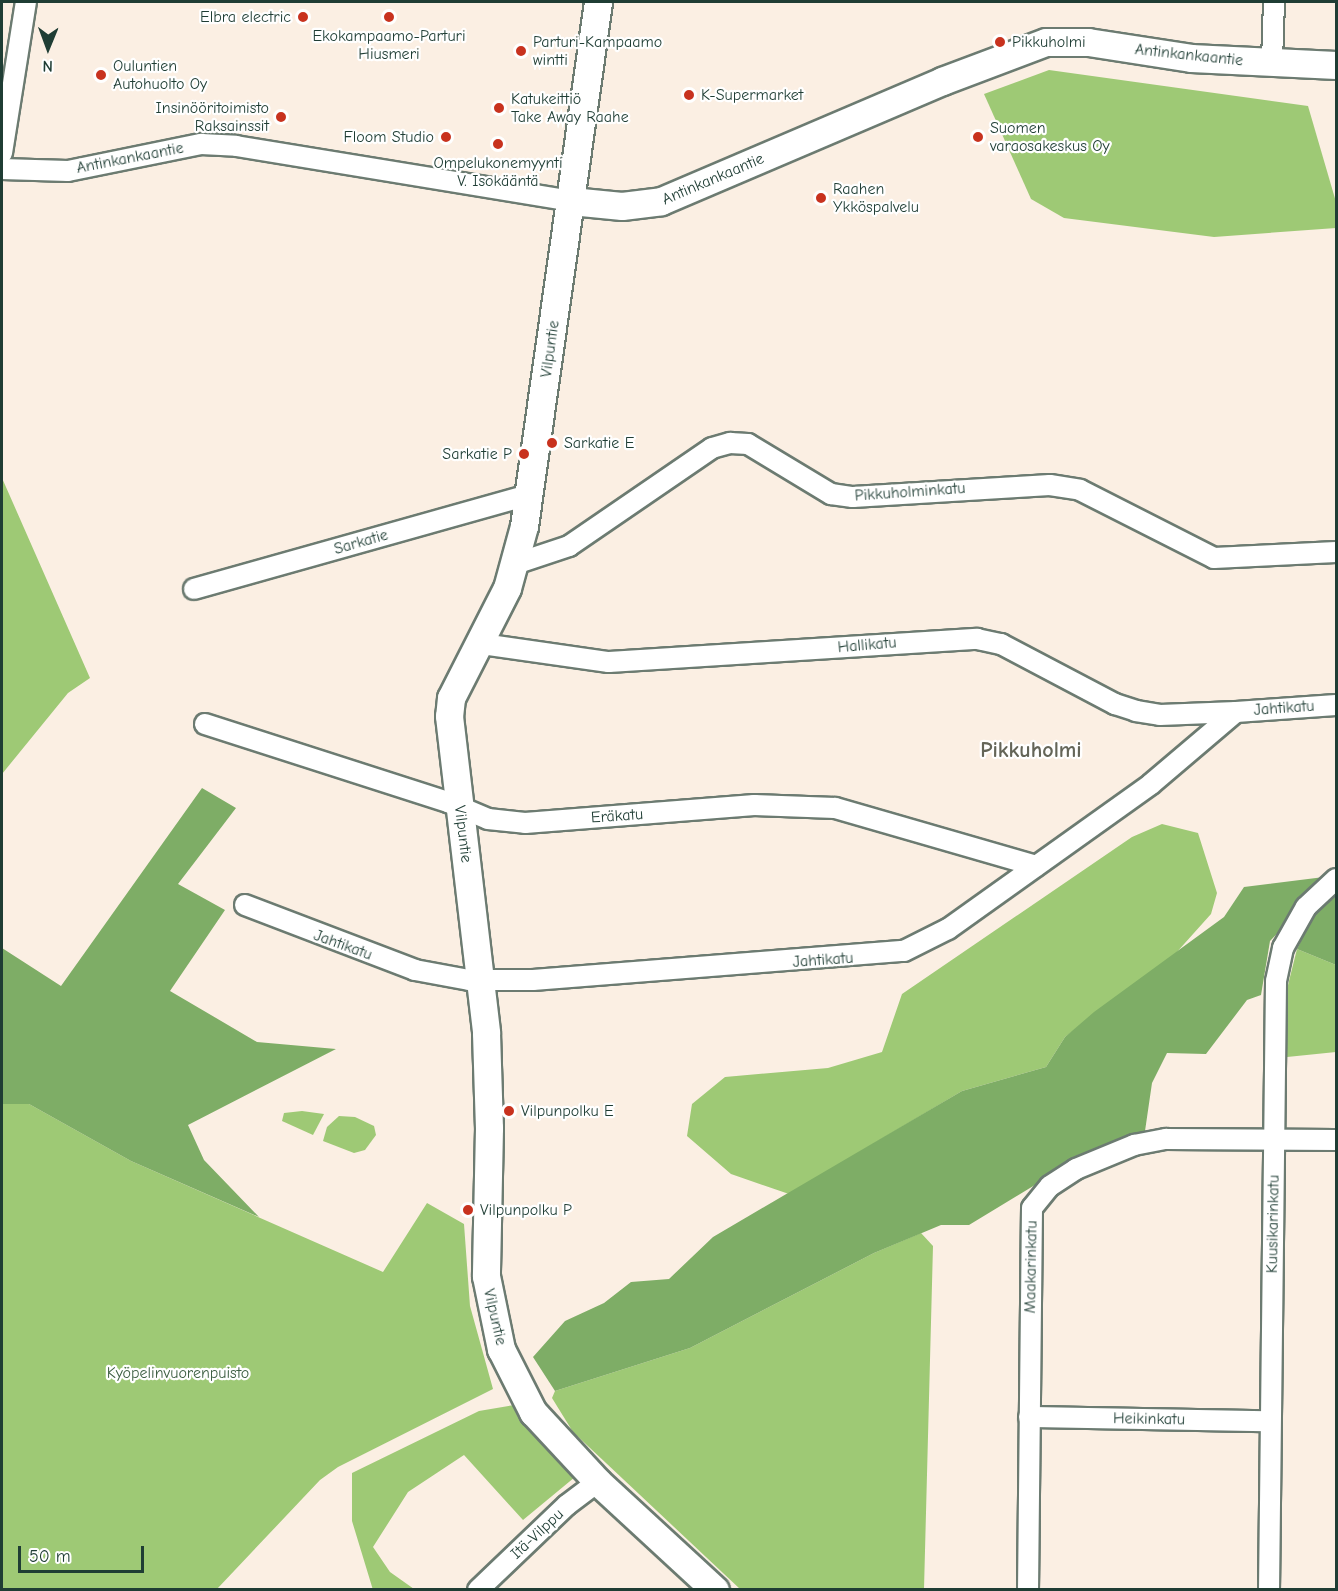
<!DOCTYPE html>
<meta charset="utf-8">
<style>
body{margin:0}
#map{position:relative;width:1338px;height:1591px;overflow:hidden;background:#fbefe3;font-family:"Comic Neue",sans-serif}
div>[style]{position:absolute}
.green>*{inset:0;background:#9ec975}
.forest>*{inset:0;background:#7ead66}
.roads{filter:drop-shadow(2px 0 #6c7b71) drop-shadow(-2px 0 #6c7b71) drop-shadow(0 2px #6c7b71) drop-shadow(0 -2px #6c7b71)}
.street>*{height:20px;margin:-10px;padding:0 10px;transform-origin:10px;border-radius:10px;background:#fff}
.secondary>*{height:27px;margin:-13.5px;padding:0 13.5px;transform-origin:13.5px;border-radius:13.5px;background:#fff}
.dots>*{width:16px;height:16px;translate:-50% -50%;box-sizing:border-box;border:3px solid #fff;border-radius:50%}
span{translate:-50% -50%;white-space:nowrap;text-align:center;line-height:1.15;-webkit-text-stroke:4.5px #fff;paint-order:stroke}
.poi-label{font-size:16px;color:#1f3d34}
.right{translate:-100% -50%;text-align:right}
.left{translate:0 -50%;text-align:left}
.street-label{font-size:16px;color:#1f3d34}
.park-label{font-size:16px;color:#3f6044}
.district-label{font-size:22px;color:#646558;font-weight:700}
.frame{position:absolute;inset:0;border:3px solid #1f3d34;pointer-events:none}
.north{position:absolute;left:18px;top:18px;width:60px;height:60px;-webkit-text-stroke:4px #fff;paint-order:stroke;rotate:181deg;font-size:16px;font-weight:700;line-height:24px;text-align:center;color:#1f3d34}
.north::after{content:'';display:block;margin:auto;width:21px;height:27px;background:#1f3d34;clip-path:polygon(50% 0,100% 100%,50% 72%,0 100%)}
.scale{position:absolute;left:18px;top:1546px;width:126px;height:27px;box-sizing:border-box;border:3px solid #1f3d34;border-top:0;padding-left:8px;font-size:18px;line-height:21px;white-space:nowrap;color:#1f3d34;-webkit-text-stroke:4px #fff;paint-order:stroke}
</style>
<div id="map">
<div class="green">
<div style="clip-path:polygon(1049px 70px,1308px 106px,1336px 202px,1336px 228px,1214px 237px,1064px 218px,1031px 199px,984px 94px)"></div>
<div style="clip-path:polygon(2px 478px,90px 678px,68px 693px,2px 774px)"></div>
<div style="clip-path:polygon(1162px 824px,1198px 833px,1217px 893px,1211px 914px,1176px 953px,1065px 1037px,1046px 1067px,962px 1091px,789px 1194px,731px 1174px,687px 1136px,692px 1104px,725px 1077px,828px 1068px,882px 1052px,902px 994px,1132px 837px)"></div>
<div style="clip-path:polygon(1297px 949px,1336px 965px,1336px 1052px,1287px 1057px,1287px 989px)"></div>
<div style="clip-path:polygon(2px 1104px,29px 1104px,131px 1161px,383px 1272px,427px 1203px,464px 1224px,470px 1306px,493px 1389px,338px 1467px,320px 1480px,217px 1589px,2px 1590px)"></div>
<div style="clip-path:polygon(302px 1111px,324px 1114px,313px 1135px,282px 1121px,284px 1113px)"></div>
<div style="clip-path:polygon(339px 1116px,355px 1117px,374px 1126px,376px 1135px,365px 1150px,354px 1153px,323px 1141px,327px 1127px)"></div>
<div style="clip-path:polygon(921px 1233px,933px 1246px,924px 1589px,740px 1589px,573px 1432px,552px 1398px,555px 1391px,690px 1348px,874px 1253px)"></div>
<div style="clip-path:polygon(514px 1405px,575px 1477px,523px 1520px,464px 1455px,408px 1492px,373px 1547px,390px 1572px,414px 1589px,373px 1590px,352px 1521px,352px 1473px,479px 1411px)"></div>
</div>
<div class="forest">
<div style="clip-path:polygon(202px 788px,236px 808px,178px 884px,225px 910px,170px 991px,257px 1042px,336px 1049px,188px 1125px,204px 1160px,259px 1217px,131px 1161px,29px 1104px,2px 1104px,2px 948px,61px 986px)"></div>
<div style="clip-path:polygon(1332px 876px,1270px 941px,1261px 995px,1247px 1000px,1206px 1054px,1167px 1053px,1152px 1083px,1145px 1131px,1058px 1171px,969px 1225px,941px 1225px,874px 1253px,690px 1348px,555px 1391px,533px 1357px,565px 1321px,604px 1303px,631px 1282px,669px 1279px,713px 1237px,962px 1091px,1046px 1067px,1065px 1037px,1094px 1012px,1224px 917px,1244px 887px)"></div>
<div style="clip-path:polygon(1336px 896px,1336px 965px,1297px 949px,1313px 916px)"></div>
</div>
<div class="roads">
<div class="street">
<div style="left:1272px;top:62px;width:60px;rotate:-88.1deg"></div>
<div style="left:2px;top:153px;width:153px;rotate:-81deg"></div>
<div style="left:2px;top:169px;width:66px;rotate:1.7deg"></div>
<div style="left:68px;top:171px;width:136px;rotate:-11.5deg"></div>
<div style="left:201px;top:144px;width:35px;rotate:3deg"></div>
<div style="left:236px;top:146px;width:339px;rotate:9.3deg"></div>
<div style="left:515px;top:564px;width:57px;rotate:-18.4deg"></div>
<div style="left:569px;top:546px;width:173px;rotate:-34.4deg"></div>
<div style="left:712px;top:448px;width:19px;rotate:-16deg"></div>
<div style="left:730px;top:443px;width:18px;rotate:3deg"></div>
<div style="left:748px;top:444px;width:97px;rotate:31.1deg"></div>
<div style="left:831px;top:494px;width:22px;rotate:8deg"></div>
<div style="left:853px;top:497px;width:197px;rotate:-3.5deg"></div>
<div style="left:1050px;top:485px;width:30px;rotate:9deg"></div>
<div style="left:1080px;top:490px;width:150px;rotate:26.9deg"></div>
<div style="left:1214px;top:558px;width:122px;rotate:-2.8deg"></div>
<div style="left:194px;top:589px;width:347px;rotate:-15.7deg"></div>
<div style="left:482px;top:644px;width:128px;rotate:8.1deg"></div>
<div style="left:609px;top:662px;width:369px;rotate:-3.6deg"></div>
<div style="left:977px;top:639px;width:25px;rotate:12deg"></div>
<div style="left:1001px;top:644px;width:129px;rotate:27.8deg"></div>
<div style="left:1115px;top:704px;width:22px;rotate:18deg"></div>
<div style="left:1136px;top:711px;width:24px;rotate:9deg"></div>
<div style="left:1160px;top:715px;width:76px;rotate:-2.3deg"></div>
<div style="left:205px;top:724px;width:255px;rotate:17.8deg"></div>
<div style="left:448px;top:802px;width:43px;rotate:23deg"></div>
<div style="left:488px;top:819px;width:37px;rotate:6deg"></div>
<div style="left:525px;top:823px;width:230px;rotate:-4.5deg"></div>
<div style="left:754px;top:805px;width:81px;rotate:2.1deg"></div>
<div style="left:835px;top:808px;width:209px;rotate:16.1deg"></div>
<div style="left:245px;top:905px;width:182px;rotate:20.9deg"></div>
<div style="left:415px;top:970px;width:55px;rotate:10.5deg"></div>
<div style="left:469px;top:980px;width:64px"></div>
<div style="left:533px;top:980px;width:372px;rotate:-4.5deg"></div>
<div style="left:904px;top:951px;width:49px;rotate:-26.6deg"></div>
<div style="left:948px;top:929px;width:249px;rotate:-35.5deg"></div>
<div style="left:1151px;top:784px;width:111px;rotate:-40.3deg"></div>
<div style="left:1236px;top:712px;width:100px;rotate:-4deg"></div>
<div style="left:1029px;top:1417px;width:241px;rotate:1deg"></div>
<div style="left:478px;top:1590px;width:123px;rotate:-43.7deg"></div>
<div style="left:567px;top:1505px;width:39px;rotate:-37deg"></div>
<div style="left:1028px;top:1590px;width:382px;rotate:-89.4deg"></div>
<div style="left:1032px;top:1208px;width:28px;rotate:-51deg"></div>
<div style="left:1050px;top:1186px;width:31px;rotate:-33deg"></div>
<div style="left:1076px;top:1169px;width:63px;rotate:-22.5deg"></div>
<div style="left:1134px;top:1145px;width:33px;rotate:-11deg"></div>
<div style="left:1166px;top:1139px;width:170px;rotate:0.3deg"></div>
<div style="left:1269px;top:1590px;width:609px;rotate:-89.34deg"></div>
<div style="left:1276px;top:981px;width:34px;rotate:-78deg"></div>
<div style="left:1283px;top:948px;width:47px;rotate:-60.7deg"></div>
<div style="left:1306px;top:907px;width:41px;rotate:-43deg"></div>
</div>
<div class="secondary">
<div style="left:598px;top:2px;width:529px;rotate:98.04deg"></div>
<div style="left:524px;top:526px;width:64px;rotate:105.3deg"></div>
<div style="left:507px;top:588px;width:123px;rotate:117deg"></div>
<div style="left:451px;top:698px;width:18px;rotate:96deg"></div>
<div style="left:449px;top:716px;width:319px;rotate:83.3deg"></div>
<div style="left:486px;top:1033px;width:95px;rotate:88.2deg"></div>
<div style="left:489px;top:1128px;width:148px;rotate:91.2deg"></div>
<div style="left:486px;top:1276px;width:75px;rotate:78.4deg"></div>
<div style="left:501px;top:1349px;width:71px;rotate:63.1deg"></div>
<div style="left:533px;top:1412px;width:96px;rotate:47.1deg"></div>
<div style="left:598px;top:1482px;width:159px;rotate:42.7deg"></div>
<div style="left:571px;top:201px;width:51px;rotate:5.6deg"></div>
<div style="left:622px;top:206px;width:39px;rotate:-7deg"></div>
<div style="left:661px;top:201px;width:306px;rotate:-23.1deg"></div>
<div style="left:942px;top:81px;width:111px;rotate:-20.6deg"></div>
<div style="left:1046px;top:42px;width:42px"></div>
<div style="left:1088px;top:42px;width:104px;rotate:8.8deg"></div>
<div style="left:1191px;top:58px;width:145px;rotate:2.8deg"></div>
</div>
</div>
<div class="dots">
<div style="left:303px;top:17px;background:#c8321e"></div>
<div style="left:389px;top:17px;background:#c8321e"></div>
<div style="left:1000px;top:42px;background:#c8321e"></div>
<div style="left:521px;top:51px;background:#c8321e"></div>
<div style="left:101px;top:75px;background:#c8321e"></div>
<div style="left:689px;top:95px;background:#c8321e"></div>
<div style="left:499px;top:108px;background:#c8321e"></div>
<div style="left:281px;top:117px;background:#c8321e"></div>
<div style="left:446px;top:137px;background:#c8321e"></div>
<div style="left:978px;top:137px;background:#c8321e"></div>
<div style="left:498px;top:144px;background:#c8321e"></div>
<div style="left:821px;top:198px;background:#c8321e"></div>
<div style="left:552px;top:443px;background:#c8321e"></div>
<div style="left:524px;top:454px;background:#c8321e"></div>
<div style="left:509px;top:1111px;background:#c8321e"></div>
<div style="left:468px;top:1210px;background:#c8321e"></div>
</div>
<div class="poi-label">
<span class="right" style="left:291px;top:17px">Elbra electric</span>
<span style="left:389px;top:45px">Ekokampaamo-Parturi<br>Hiusmeri</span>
<span class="left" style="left:533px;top:51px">Parturi-Kampaamo<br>wintti</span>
<span class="left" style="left:1012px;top:42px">Pikkuholmi</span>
<span class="left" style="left:113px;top:75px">Ouluntien<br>Autohuolto Oy</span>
<span class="left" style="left:701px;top:95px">K-Supermarket</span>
<span class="left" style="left:511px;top:108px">Katukeittiö<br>Take Away Raahe</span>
<span class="right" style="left:269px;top:117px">Insinööritoimisto<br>Raksainssit</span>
<span class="left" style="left:990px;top:137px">Suomen<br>varaosakeskus Oy</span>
<span class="right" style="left:434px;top:137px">Floom Studio</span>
<span style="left:498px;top:172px">Ompelukonemyynti<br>V. Isokääntä</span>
<span class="left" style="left:833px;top:198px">Raahen<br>Ykköspalvelu</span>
<span class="left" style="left:564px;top:443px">Sarkatie E</span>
<span class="right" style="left:512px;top:454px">Sarkatie P</span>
<span class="left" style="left:521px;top:1111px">Vilpunpolku E</span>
<span class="left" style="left:480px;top:1210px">Vilpunpolku P</span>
</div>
<div class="street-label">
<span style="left:1189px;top:55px;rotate:6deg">Antinkankaantie</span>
<span style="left:130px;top:158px;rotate:-11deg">Antinkankaantie</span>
<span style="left:713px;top:179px;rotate:-23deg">Antinkankaantie</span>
<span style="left:550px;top:349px;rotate:-82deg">Vilpuntie</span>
<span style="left:910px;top:492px;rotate:-4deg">Pikkuholminkatu</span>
<span style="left:361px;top:542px;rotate:-16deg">Sarkatie</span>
<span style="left:867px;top:645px;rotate:-5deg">Hallikatu</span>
<span style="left:1284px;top:708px;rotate:-4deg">Jahtikatu</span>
<span style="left:617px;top:816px;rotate:-4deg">Eräkatu</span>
<span style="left:463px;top:834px;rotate:83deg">Vilpuntie</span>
<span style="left:343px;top:945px;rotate:20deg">Jahtikatu</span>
<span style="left:823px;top:960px;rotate:-4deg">Jahtikatu</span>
<span style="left:1273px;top:1224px;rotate:-89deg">Kuusikarinkatu</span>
<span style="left:1031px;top:1267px;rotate:-89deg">Maakarinkatu</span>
<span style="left:495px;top:1317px;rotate:77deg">Vilpuntie</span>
<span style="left:1149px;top:1419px;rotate:1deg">Heikinkatu</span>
<span style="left:537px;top:1534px;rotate:-43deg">Itä-Vilppu</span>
</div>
<div class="park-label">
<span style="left:178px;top:1373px">Kyöpelinvuorenpuisto</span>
</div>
<div class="district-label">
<span style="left:1031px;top:751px">Pikkuholmi</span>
</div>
<div class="frame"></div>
<div class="north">N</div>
<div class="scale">50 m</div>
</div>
